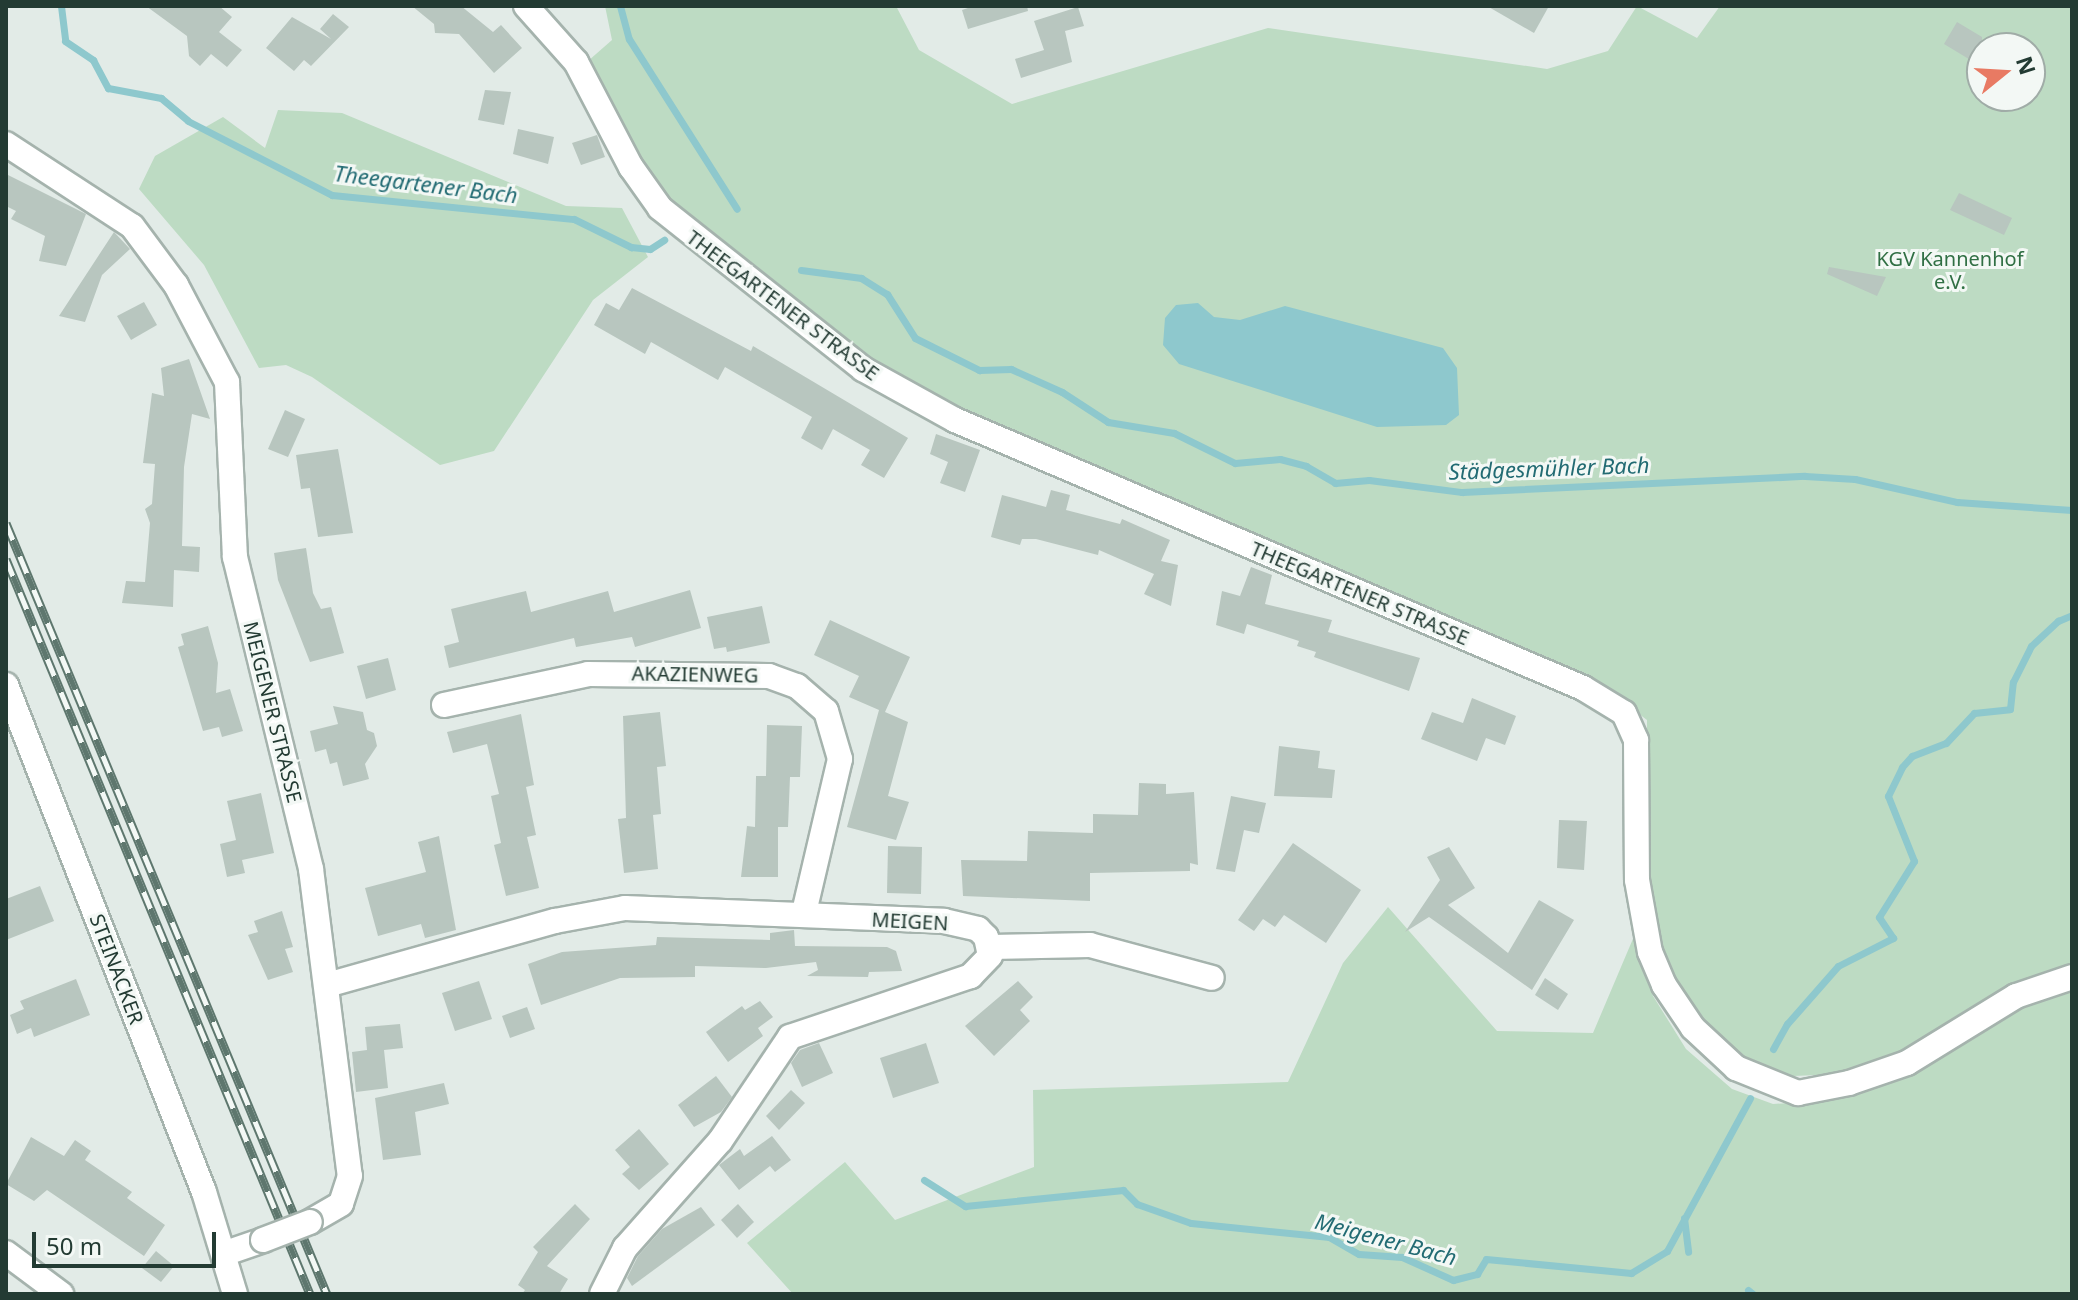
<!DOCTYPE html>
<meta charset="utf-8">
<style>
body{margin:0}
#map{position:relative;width:2078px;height:1300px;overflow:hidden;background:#e2ebe7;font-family:"Noto Sans",sans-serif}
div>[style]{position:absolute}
.green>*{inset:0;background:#bddbc3}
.water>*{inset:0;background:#8ec8cd}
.stream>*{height:7px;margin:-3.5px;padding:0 3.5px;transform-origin:3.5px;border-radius:3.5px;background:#8ec8cd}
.building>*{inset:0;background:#b8c6bf}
.roads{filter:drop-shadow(2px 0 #a5b3ad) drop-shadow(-2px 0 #a5b3ad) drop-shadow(0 2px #a5b3ad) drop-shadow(0 -2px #a5b3ad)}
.street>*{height:24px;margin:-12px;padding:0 12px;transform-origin:12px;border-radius:12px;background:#fff}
.secondary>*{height:24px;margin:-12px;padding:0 12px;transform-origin:12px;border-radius:12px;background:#fff}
.rail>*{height:9px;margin-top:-4.5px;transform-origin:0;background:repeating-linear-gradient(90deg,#f3f8f5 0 18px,#5e776e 0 36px);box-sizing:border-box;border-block:2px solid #5e776e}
.bridges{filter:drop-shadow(2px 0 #a5b3ad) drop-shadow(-2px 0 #a5b3ad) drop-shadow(0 2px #a5b3ad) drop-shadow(0 -2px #a5b3ad)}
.street-bridge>*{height:24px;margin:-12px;padding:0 12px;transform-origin:12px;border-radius:12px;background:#fff}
span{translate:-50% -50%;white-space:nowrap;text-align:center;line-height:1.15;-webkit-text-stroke:6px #f3f8f5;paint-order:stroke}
.park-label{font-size:20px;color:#306f44}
.street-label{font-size:20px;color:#233b33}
.water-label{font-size:22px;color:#226b73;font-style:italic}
.frame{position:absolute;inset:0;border:8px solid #233b33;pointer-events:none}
.north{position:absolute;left:1966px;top:32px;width:80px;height:80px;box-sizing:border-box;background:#f3f8f5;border:2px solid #a0aca7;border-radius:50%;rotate:72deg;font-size:22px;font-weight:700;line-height:32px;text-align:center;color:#233b33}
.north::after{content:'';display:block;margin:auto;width:28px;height:36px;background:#e87a63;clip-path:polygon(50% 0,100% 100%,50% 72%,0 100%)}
.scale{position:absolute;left:32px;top:1232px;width:184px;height:36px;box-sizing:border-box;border:4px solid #233b33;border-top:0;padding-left:10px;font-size:24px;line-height:28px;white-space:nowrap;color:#233b33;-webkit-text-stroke:6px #f3f8f5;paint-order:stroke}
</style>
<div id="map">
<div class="green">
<div style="clip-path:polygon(evenodd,605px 6px,896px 6px,919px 50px,1012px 104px,1268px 28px,1547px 69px,1608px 51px,1637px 6px,1697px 38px,1720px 6px,2072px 6px,2072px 1294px,793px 1294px,747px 1243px,845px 1162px,895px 1220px,1034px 1167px,1033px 1090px,1288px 1082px,1343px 963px,1388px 907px,1497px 1031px,1593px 1033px,1635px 934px,1653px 996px,1686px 1049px,1732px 1089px,1773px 1104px,1828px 1101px,1843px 1074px,1793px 1076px,1747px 1061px,1705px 1020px,1669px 970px,1647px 899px,1647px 720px,1622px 701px,1511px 644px,993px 426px,874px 361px,773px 290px,677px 212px,641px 166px,588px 61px,612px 40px,605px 6px,1982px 48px,2030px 48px,2030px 96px,1982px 96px,1982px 48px)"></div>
<div style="clip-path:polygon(278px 110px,342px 113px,566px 206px,622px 208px,648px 257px,593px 300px,494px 451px,440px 465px,312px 377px,286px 365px,259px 368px,204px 265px,139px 189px,155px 156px,223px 117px,265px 148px)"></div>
</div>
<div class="water">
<div style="clip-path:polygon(1198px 303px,1214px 317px,1240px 320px,1285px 306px,1443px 348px,1457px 368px,1459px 415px,1446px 425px,1377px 427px,1179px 364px,1163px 345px,1165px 318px,1176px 305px)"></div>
</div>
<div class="stream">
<div style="left:61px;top:6px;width:35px;rotate:83deg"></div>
<div style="left:65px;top:41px;width:34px;rotate:34deg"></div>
<div style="left:93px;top:60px;width:32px;rotate:62deg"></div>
<div style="left:108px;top:88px;width:54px;rotate:10.7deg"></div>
<div style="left:161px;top:98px;width:35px;rotate:40deg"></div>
<div style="left:188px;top:121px;width:162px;rotate:27.2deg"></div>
<div style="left:332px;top:195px;width:243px;rotate:5.7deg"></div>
<div style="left:574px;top:219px;width:64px;rotate:26.2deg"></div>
<div style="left:631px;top:247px;width:19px;rotate:6deg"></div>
<div style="left:650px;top:249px;width:17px;rotate:-33deg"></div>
<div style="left:620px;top:6px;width:34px;rotate:75deg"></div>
<div style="left:629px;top:39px;width:201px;rotate:57.6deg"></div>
<div style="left:801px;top:270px;width:61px;rotate:7.6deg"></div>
<div style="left:861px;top:278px;width:31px;rotate:32deg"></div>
<div style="left:887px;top:294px;width:52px;rotate:57.5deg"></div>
<div style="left:915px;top:338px;width:72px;rotate:26.6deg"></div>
<div style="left:979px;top:370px;width:32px;rotate:-2deg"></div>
<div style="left:1011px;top:369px;width:56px;rotate:24.3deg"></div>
<div style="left:1062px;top:392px;width:55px;rotate:33.1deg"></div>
<div style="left:1108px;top:422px;width:67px;rotate:9.5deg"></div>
<div style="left:1174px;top:433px;width:68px;rotate:26.2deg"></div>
<div style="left:1235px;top:463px;width:45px;rotate:-5.1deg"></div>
<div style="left:1280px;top:459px;width:27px;rotate:15deg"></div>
<div style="left:1306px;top:466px;width:34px;rotate:30deg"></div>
<div style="left:1335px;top:483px;width:34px;rotate:-5deg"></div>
<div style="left:1369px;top:480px;width:94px;rotate:7.4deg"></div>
<div style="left:1462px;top:492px;width:343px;rotate:-2.7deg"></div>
<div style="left:1805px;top:476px;width:50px;rotate:3.4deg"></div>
<div style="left:1855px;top:479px;width:105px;rotate:12.7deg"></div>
<div style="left:1957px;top:502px;width:115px;rotate:4deg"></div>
<div style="left:1773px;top:1049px;width:29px;rotate:-61deg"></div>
<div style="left:1787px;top:1024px;width:77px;rotate:-48.7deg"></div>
<div style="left:1838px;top:966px;width:62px;rotate:-27deg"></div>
<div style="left:1893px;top:938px;width:25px;rotate:-124deg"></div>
<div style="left:1879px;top:917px;width:66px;rotate:-58deg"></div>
<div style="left:1914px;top:861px;width:70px;rotate:-111.8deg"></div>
<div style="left:1888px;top:796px;width:32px;rotate:-64deg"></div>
<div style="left:1902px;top:767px;width:15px;rotate:-48deg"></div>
<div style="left:1912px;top:756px;width:36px;rotate:-21deg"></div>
<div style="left:1946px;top:743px;width:41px;rotate:-47deg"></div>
<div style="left:1974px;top:713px;width:36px;rotate:-6deg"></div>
<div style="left:2010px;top:709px;width:27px;rotate:-84deg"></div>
<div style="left:2013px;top:682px;width:40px;rotate:-63.4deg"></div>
<div style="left:2031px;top:646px;width:37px;rotate:-43deg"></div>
<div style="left:2058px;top:621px;width:15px;rotate:-23deg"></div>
<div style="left:924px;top:1180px;width:49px;rotate:32.4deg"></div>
<div style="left:965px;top:1206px;width:159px;rotate:-5.8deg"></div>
<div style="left:1123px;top:1190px;width:20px;rotate:45deg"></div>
<div style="left:1137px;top:1204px;width:57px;rotate:19.4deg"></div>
<div style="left:1191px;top:1223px;width:139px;rotate:5.8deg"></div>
<div style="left:1329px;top:1237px;width:34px;rotate:30deg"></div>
<div style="left:1359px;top:1254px;width:43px;rotate:4deg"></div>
<div style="left:1402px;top:1257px;width:56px;rotate:24.3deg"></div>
<div style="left:1453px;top:1280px;width:25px;rotate:-14deg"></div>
<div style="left:1477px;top:1274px;width:17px;rotate:-59deg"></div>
<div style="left:1486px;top:1259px;width:146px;rotate:5.5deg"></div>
<div style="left:1631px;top:1273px;width:42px;rotate:-31.4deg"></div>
<div style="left:1667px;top:1251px;width:174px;rotate:-61.5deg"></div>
<div style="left:1684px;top:1218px;width:34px;rotate:83deg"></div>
<div style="left:1748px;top:1290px;width:6px;rotate:39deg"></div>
</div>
<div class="building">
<div style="clip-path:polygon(146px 6px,219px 6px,232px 17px,219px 32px,242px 50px,227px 67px,211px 54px,200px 66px,189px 56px,187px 36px)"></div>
<div style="clip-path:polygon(412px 6px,461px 6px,493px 32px,501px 25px,522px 48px,494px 73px,459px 34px,435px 33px,434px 24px)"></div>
<div style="clip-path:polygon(974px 6px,1027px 6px,1028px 11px,968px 29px,962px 10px)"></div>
<div style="clip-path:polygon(1487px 6px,1549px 6px,1534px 33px)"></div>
<div style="clip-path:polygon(1078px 7px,1084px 26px,1065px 31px,1072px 62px,1021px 78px,1015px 59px,1044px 50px,1034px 21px)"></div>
<div style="clip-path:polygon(333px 14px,349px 27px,311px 66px,304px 60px,294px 71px,266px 48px,292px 17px,331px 39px,320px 29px)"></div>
<div style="clip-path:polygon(1957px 22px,1982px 37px,1982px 67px,1944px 44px)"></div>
<div style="clip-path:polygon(485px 90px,511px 92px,504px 125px,478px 120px)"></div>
<div style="clip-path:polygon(518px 129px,554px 137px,548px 164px,513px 154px)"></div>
<div style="clip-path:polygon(597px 135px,605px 157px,581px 165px,572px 143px)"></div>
<div style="clip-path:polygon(6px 174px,86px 214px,66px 266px,39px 261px,45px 236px,11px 219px,16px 211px,6px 206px)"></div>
<div style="clip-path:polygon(1959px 193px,2012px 218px,2004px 235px,1950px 210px)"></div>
<div style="clip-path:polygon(114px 232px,130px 249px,102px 275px,85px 322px,59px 316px)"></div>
<div style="clip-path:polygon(1829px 267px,1886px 277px,1877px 296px,1827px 274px)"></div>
<div style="clip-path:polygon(632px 288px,751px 351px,753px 346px,908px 438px,884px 478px,861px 465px,870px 450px,833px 429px,822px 450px,801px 438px,812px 417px,725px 367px,718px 380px,651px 342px,645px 354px,594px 325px,606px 303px,619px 310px)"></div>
<div style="clip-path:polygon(144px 302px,157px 325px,131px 340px,117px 316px)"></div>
<div style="clip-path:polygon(189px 359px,210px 419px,192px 414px,184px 467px,182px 546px,200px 547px,199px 572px,174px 570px,173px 607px,122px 603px,126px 581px,145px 582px,150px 523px,145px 509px,152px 504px,155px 464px,143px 463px,152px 393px,164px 396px,161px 368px)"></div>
<div style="clip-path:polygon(285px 410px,305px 419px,288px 457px,268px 449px)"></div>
<div style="clip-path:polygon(936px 434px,980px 450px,965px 492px,940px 483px,948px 462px,930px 454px)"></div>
<div style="clip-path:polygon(338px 449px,353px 533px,318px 537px,310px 488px,301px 489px,296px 455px)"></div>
<div style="clip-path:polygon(1051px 490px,1070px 495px,1066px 510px,1120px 524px,1122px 519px,1170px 540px,1161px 561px,1178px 565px,1171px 606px,1144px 594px,1154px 574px,1099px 550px,1098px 555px,1036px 539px,1022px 539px,1020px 545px,991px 537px,1002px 495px,1046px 507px)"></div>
<div style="clip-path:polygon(306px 548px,313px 593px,321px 609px,331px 607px,344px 653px,310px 662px,278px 580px,274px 553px)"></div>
<div style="clip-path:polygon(1251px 567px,1272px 575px,1265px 604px,1332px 620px,1328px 632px,1420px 658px,1409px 691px,1314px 657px,1316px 652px,1297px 646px,1299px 641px,1247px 624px,1244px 634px,1216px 625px,1222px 591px,1240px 596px)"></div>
<div style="clip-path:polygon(690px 590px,701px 628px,635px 647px,632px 637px,576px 647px,574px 638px,449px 668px,444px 646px,459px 642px,451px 609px,526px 591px,531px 612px,608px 591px,614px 612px)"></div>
<div style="clip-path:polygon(762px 606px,770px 643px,727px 652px,726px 647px,714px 649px,707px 617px)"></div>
<div style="clip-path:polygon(830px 620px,910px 657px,885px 712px,908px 722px,888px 796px,909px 802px,896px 840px,847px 827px,879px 710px,849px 697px,859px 676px,814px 655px)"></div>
<div style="clip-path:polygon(208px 626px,218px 663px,216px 693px,230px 689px,243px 731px,222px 737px,219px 727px,203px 731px,178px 647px,184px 645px,181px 634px)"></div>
<div style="clip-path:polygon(388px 658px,396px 690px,366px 699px,357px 666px)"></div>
<div style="clip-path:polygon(1472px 698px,1516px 716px,1505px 745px,1486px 738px,1477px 761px,1421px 739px,1432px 712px,1463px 723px)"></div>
<div style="clip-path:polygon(333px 706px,363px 712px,367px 730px,374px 733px,377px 746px,365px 764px,369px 779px,343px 786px,337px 762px,330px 764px,326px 749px,315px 752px,310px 731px,338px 724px)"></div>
<div style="clip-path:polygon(660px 712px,666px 766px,657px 767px,661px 814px,653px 815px,658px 869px,624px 873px,618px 819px,626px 818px,623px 716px)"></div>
<div style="clip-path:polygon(521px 714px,534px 785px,526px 787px,536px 835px,527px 837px,539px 888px,506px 896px,494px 845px,501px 843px,491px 796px,499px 794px,487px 744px,453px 753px,447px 732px)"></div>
<div style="clip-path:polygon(767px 725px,802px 726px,800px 777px,790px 777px,788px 827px,778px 827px,778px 877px,741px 877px,747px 826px,755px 827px,756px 776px,766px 776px)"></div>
<div style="clip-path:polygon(1279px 746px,1320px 751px,1318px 768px,1335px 770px,1332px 798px,1274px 796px)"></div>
<div style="clip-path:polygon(1139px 783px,1166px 784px,1166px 794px,1194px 792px,1198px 865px,1190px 863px,1190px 871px,1090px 873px,1090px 901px,963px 896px,961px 860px,1027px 861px,1028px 831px,1093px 833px,1093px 814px,1138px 815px)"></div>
<div style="clip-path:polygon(261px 793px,274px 853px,242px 860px,245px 873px,227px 877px,220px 844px,236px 840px,227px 801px)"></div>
<div style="clip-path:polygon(1231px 796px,1266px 803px,1259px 833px,1244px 830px,1235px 872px,1216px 869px)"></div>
<div style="clip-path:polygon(1559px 820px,1587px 821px,1584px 870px,1557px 868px)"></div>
<div style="clip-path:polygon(439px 836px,456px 930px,425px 938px,421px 924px,378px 936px,365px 888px,426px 872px,418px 842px)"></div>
<div style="clip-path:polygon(1293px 843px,1361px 890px,1326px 943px,1284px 915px,1275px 927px,1263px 919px,1254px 931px,1238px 920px)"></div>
<div style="clip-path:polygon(888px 846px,922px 847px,921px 894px,887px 893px)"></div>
<div style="clip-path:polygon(1449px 847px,1475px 888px,1448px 905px,1508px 953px,1539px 900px,1574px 920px,1532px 990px,1429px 917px,1405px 932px,1440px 880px,1427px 857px)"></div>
<div style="clip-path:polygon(40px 886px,54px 921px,6px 940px,6px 899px)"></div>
<div style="clip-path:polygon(282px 911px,293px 947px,285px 949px,293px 972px,268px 980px,248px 935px,258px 932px,254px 921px)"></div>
<div style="clip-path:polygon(794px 930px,795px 946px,887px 947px,896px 951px,902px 971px,869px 972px,868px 977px,807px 976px,818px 970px,816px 962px,766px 968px,695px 966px,695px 977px,620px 978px,541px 1005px,528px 964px,562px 952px,656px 945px,657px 937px,770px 940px,770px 933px)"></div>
<div style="clip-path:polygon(1545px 978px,1568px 994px,1558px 1010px,1535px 995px)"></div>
<div style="clip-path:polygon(76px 979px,90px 1015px,34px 1037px,31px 1028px,17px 1034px,10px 1015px,24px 1009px,20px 1001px)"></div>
<div style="clip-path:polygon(479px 981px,492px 1019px,455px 1031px,442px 993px)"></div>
<div style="clip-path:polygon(1018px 981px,1033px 997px,1020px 1010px,1030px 1021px,994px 1056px,965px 1026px)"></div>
<div style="clip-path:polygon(760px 1001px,773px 1017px,758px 1028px,763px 1036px,728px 1062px,706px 1032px,742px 1006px,745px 1010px)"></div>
<div style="clip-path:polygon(527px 1007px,535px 1029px,510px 1038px,502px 1016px)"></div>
<div style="clip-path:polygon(400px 1024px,403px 1048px,384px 1050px,388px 1088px,356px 1092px,352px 1052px,367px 1050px,365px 1027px)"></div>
<div style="clip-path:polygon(819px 1043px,833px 1073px,802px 1087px,791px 1063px,800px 1050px)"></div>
<div style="clip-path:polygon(926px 1043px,939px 1083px,893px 1098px,880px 1058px)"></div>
<div style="clip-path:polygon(716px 1076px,732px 1097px,721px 1112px,694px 1127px,678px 1105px)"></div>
<div style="clip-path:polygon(444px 1083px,449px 1104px,415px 1112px,421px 1155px,383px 1160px,375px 1098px)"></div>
<div style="clip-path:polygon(791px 1090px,805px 1103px,779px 1130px,766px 1116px)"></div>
<div style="clip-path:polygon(639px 1129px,669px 1164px,639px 1190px,622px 1174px,630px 1167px,615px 1150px)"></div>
<div style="clip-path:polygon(772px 1136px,791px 1160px,775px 1172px,770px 1166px,739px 1190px,719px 1165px,740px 1149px,744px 1156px)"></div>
<div style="clip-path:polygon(31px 1137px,64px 1156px,75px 1140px,91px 1151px,85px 1160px,132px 1192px,127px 1198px,165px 1225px,144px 1256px,47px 1190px,34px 1201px,6px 1184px)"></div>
<div style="clip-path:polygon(575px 1204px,590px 1219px,547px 1266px,568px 1279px,559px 1294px,522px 1294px,525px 1290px,518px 1285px,538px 1252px,533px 1247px)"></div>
<div style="clip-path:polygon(738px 1204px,754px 1222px,737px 1238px,721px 1220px)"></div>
<div style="clip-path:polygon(701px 1207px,715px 1225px,632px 1286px,627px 1278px,638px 1256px,662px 1229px)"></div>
<div style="clip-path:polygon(156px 1251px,174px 1266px,161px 1282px,142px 1268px)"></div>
</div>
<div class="roads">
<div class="street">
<div style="left:526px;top:6px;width:75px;rotate:48.2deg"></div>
<div style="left:576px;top:62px;width:119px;rotate:62.4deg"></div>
<div style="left:631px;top:167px;width:50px;rotate:54.7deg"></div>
<div style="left:660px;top:208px;width:259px;rotate:38.4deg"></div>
<div style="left:863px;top:369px;width:105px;rotate:29deg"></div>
<div style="left:955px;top:420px;width:683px;rotate:23.11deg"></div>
<div style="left:1583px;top:688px;width:48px;rotate:31.4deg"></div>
<div style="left:1624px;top:713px;width:30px;rotate:66deg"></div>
<div style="left:1636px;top:740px;width:140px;rotate:89.6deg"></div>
<div style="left:1637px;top:880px;width:73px;rotate:79.8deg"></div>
<div style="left:1650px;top:952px;width:36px;rotate:67deg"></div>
<div style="left:1664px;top:985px;width:52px;rotate:56deg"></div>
<div style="left:1693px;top:1028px;width:59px;rotate:42.9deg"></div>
<div style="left:1736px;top:1068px;width:67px;rotate:22deg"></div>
<div style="left:1798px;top:1093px;width:52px;rotate:-11.1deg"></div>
<div style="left:1849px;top:1083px;width:61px;rotate:-19deg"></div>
<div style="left:1907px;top:1063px;width:128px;rotate:-31.6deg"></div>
<div style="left:2016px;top:996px;width:59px;rotate:-18.7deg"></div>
<div style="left:6px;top:144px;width:150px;rotate:33.1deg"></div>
<div style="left:132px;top:226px;width:74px;rotate:53.3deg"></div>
<div style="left:176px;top:285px;width:110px;rotate:62.3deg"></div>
<div style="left:227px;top:382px;width:175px;rotate:87.4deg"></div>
<div style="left:235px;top:557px;width:321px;rotate:76.3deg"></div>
<div style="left:311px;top:869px;width:309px;rotate:82.8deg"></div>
<div style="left:350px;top:1176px;width:29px;rotate:108deg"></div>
<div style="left:341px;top:1204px;width:36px;rotate:150deg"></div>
<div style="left:444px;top:705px;width:147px;rotate:-12.1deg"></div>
<div style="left:588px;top:674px;width:181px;rotate:0.6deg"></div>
<div style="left:769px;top:676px;width:30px;rotate:20deg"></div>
<div style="left:797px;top:686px;width:38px;rotate:41deg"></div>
<div style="left:826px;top:711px;width:50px;rotate:73.7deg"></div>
<div style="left:840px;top:759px;width:157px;rotate:103.2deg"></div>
<div style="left:991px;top:947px;width:99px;rotate:-1.2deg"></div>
<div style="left:1090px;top:945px;width:126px;rotate:15.1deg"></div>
<div style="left:327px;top:985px;width:237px;rotate:-15.7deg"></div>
<div style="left:555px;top:921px;width:71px;rotate:-10.5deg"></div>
<div style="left:625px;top:908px;width:319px;rotate:2.3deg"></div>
<div style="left:944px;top:921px;width:35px;rotate:13deg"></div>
<div style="left:978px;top:929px;width:11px;rotate:45deg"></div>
<div style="left:986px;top:937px;width:19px;rotate:78deg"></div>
<div style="left:990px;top:956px;width:28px;rotate:134deg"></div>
<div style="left:971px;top:976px;width:191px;rotate:161.4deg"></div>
<div style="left:790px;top:1037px;width:125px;rotate:123.9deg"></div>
<div style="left:720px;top:1141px;width:143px;rotate:131.6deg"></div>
<div style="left:625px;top:1248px;width:51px;rotate:116.6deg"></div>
<div style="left:6px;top:1253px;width:69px;rotate:36.7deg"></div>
<div style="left:226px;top:1253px;width:39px;rotate:-19deg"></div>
</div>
<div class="secondary">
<div style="left:6px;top:685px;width:544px;rotate:68.67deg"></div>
<div style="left:204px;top:1192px;width:107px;rotate:73.1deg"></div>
</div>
</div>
<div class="rail">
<div style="left:6px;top:523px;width:835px;rotate:67.4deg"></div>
<div style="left:6px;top:559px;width:795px;rotate:67.53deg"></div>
</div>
<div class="bridges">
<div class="street-bridge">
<div style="left:263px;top:1240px;width:50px;rotate:-21deg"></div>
</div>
</div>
<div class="park-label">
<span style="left:1950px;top:270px">KGV Kannenhof<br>e.V.</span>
</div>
<div class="street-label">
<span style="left:783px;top:305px;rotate:37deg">THEEGARTENER STRASSE</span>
<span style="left:1360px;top:593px;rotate:23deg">THEEGARTENER STRASSE</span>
<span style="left:695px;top:674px;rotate:1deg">AKAZIENWEG</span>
<span style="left:273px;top:712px;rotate:76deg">MEIGENER STRASSE</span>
<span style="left:910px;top:921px;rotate:3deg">MEIGEN</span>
<span style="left:117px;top:969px;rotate:69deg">STEINACKER</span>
</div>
<div class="water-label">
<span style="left:426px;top:184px;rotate:7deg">Theegartener Bach</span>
<span style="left:1549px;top:468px;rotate:-2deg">Städgesmühler Bach</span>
<span style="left:1386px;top:1239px;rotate:15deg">Meigener Bach</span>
</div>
<div class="frame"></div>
<div class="north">N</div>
<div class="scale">50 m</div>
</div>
